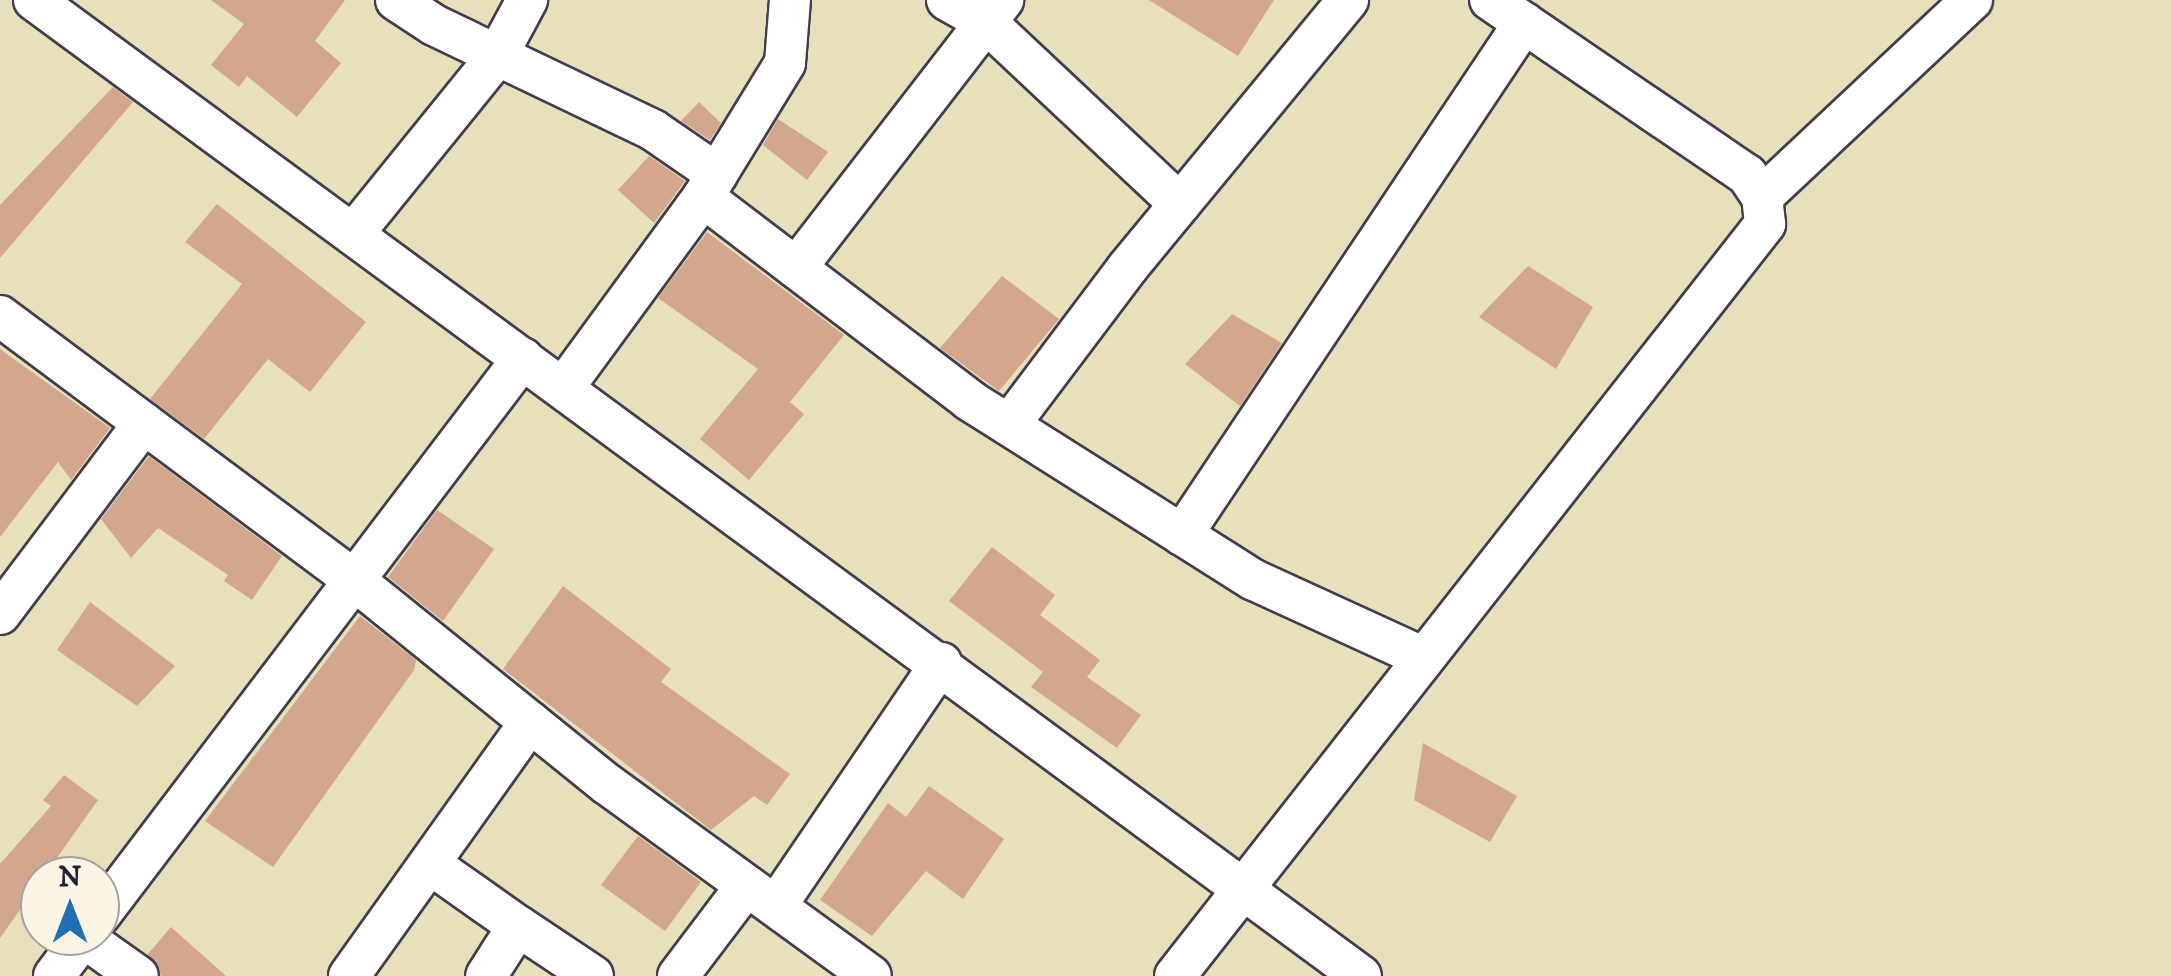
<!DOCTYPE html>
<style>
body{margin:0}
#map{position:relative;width:2171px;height:976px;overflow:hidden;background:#e7e0bb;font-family:"IM FELL DW Pica",serif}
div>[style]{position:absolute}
.building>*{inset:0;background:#d3a68e}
.roads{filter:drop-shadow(2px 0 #403e4e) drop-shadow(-2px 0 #403e4e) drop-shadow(0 2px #403e4e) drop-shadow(0 -2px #403e4e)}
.street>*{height:40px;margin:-20px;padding:0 20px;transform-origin:20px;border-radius:20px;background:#fff}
span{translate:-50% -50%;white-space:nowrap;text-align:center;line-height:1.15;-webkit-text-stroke:10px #fcf5e5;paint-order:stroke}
.north{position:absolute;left:20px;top:856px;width:100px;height:100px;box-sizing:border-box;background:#fcf5e5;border:2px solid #a5a1a1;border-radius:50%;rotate:0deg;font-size:28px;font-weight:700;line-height:40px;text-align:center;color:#22223b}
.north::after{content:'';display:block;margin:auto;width:35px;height:45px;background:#1f6fb2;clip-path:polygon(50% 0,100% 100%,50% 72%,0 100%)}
</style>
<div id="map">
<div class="building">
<div style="clip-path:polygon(211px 0,345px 0,315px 41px,341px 63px,297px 117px,247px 76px,239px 87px,211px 65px,244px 24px)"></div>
<div style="clip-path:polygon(1149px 0,1274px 0,1238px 56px)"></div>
<div style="clip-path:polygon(113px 87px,133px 102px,0 258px,0 205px)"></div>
<div style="clip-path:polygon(699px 102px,721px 123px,710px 140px,681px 121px)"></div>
<div style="clip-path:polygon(778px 119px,828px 152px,807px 180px,763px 145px)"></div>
<div style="clip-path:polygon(649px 156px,685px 181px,654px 223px,618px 190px)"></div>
<div style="clip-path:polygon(217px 204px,366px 322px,310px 392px,268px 359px,204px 439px,150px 399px,242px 284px,185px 242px)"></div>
<div style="clip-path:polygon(707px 232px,844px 335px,790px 402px,804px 414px,749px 480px,700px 439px,758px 369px,658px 298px)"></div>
<div style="clip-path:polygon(1528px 266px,1593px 307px,1556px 369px,1479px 317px)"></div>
<div style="clip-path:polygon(1002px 276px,1059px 319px,999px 391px,940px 348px)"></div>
<div style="clip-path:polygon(1232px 314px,1282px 343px,1240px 406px,1185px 364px)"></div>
<div style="clip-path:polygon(0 349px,110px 428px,71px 480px,58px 462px,0 537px)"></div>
<div style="clip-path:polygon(149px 456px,282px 556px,252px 600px,224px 581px,228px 575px,158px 528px,131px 558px,101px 519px)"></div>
<div style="clip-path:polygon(437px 510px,494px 549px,443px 621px,388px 577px)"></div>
<div style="clip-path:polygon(992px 547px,1055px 595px,1040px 615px,1100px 660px,1087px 677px,1141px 715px,1117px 748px,1031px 687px,1043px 672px,949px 601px)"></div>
<div style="clip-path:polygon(563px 586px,671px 669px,661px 682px,790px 774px,767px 805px,754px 796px,711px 830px,503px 669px)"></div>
<div style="clip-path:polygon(90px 602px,175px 666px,137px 706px,57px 650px)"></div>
<div style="clip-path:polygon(360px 616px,416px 660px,414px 670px,273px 867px,205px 821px)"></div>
<div style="clip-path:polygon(1423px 743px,1517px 796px,1490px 842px,1414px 800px)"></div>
<div style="clip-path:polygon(64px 775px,98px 800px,0 938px,0 864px,51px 806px,43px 800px)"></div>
<div style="clip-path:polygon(929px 786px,1004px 839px,963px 899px,926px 871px,872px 936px,820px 900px,888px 803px,906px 817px)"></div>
<div style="clip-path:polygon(638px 836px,701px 882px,665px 931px,601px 885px)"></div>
<div style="clip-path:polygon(171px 927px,226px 976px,161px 976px,148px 954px)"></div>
</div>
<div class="roads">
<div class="street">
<div style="left:34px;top:0;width:1647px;rotate:36.33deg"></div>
<div style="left:396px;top:0;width:45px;rotate:33.3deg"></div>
<div style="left:434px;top:25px;width:243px;rotate:25.6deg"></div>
<div style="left:653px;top:130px;width:78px;rotate:34.5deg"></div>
<div style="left:947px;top:0;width:45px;rotate:29.4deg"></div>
<div style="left:986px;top:22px;width:266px;rotate:43.2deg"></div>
<div style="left:703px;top:197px;width:335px;rotate:37.3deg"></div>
<div style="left:969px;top:400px;width:337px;rotate:32.3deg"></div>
<div style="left:1254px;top:580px;width:187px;rotate:24.6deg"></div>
<div style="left:1762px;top:197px;width:288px;rotate:-43.2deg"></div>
<div style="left:353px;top:234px;width:229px;rotate:-51deg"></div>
<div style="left:497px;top:56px;width:64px;rotate:-61.8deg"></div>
<div style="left:796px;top:268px;width:339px;rotate:-52.3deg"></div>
<div style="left:0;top:316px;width:442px;rotate:36.7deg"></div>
<div style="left:354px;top:580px;width:325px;rotate:38.9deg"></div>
<div style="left:607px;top:784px;width:326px;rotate:36deg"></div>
<div style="left:564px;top:387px;width:235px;rotate:-53.8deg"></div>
<div style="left:703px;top:197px;width:157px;rotate:-58.5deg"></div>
<div style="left:785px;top:63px;width:63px;rotate:-85.5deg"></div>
<div style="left:1009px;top:425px;width:198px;rotate:-53deg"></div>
<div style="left:1128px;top:267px;width:346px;rotate:-50.5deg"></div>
<div style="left:1182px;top:535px;width:616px;rotate:-56.26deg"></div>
<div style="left:0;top:614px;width:239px;rotate:-53deg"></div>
<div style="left:430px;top:864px;width:108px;rotate:35.2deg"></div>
<div style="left:518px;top:926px;width:59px;rotate:122.6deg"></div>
<div style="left:776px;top:906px;width:294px;rotate:-55.8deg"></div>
<div style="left:100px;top:915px;width:699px;rotate:-52.79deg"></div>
<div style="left:518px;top:926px;width:90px;rotate:33.7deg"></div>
<div style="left:83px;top:937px;width:67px;rotate:35.3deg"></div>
<div style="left:54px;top:976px;width:50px;rotate:-53.1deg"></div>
<div style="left:349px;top:976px;width:312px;rotate:-54.5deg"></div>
<div style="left:678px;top:976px;width:113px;rotate:-52.9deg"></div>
<div style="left:1175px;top:976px;width:956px;rotate:-51.88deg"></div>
<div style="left:1765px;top:224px;width:27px;rotate:-96deg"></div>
<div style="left:1762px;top:197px;width:27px;rotate:-124deg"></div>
<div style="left:1747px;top:175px;width:311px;rotate:-145.7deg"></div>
</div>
</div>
<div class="north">N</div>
</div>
